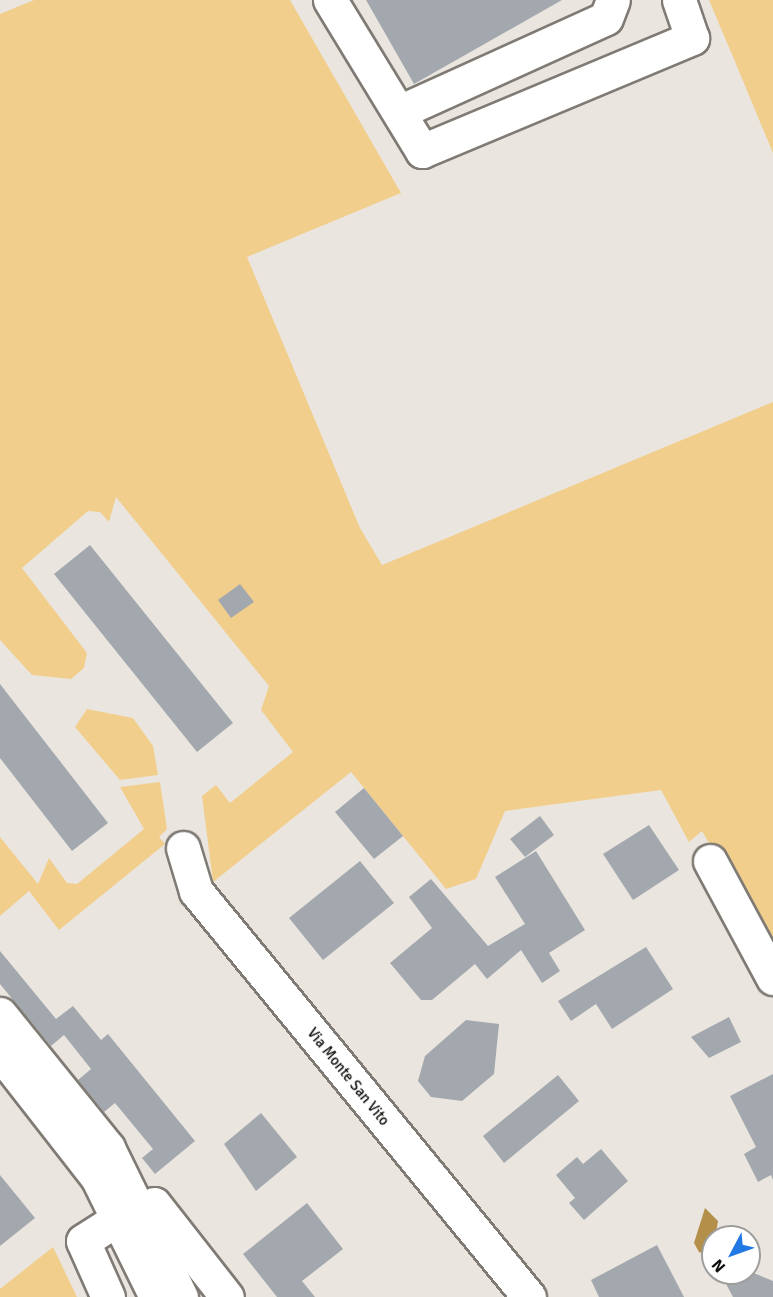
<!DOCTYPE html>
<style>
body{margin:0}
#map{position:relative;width:773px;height:1297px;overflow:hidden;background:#eae6df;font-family:Signika,sans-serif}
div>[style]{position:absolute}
.green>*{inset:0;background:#f2ce8c}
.water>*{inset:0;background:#b38f49}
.building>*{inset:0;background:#a3a8ae}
.roads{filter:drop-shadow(2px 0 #7f7b74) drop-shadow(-2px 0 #7f7b74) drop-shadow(0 2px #7f7b74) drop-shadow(0 -2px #7f7b74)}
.minor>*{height:33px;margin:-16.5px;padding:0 16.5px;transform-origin:16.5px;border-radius:16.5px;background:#fff}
span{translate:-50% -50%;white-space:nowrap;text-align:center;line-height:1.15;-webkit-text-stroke:6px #fff;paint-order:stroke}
.street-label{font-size:15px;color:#0d0c0a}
.north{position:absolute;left:701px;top:1225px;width:60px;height:60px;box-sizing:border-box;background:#fff;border:2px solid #9e9e9d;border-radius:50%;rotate:229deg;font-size:16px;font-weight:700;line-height:24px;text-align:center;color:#0d0c0a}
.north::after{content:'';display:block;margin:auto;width:21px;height:27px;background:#2379e3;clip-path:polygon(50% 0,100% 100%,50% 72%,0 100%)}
</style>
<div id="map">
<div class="green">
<div style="clip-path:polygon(34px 0,290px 0,401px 193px,247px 257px,360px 528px,382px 565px,773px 402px,773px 956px,702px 831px,689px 842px,661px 790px,505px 811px,476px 879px,446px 889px,351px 772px,213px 882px,202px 796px,216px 785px,230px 803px,293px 752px,261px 710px,269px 686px,116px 497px,109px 522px,100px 512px,88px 511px,22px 568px,87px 653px,84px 668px,71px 679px,32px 675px,0 640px,0 14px)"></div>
<div style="clip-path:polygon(709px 0,773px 0,773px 153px,733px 57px)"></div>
<div style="clip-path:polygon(87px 709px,133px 718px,153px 746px,158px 775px,120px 780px,75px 727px)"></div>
<div style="clip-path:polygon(160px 782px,167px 829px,159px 837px,165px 844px,59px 930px,29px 891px,0 916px,0 837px,38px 884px,49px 858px,67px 883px,77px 884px,144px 829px,120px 787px)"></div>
<div style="clip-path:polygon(53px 1247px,77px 1297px,0 1297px,0 1289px)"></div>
</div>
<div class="water">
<div style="clip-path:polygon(705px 1208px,718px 1221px,712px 1257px,699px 1252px,694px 1243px)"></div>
</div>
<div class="building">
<div style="clip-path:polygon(366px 0,562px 0,414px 84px)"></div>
<div style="clip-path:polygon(90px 545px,233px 723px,197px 752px,54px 574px)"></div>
<div style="clip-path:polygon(240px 584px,254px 602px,231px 618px,218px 600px)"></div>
<div style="clip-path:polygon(0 684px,108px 823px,72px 851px,0 758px)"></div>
<div style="clip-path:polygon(364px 788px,403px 836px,374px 859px,335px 812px)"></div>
<div style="clip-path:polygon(540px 816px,554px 835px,525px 857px,510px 839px)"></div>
<div style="clip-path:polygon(649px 825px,679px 870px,633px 900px,603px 854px)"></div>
<div style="clip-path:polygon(536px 851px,585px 930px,549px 953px,560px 971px,542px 983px,521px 950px,487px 979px,475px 964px,432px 1000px,421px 1000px,390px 963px,432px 928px,409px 897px,431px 879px,488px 946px,525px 924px,495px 877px)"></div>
<div style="clip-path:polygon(360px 861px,394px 903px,323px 960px,289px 918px)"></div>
<div style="clip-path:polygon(646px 947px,673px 989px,612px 1029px,596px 1004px,571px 1021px,558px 1001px)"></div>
<div style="clip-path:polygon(0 951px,56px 1019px,73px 1006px,101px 1040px,108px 1034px,195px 1141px,155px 1174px,142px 1158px,153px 1149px,115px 1103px,104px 1112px,78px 1080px,91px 1069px,64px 1035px,51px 1046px,0 984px)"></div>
<div style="clip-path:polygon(729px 1017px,741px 1042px,709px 1058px,691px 1037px)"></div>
<div style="clip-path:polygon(466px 1020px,499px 1024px,494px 1074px,462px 1101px,431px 1097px,418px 1081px,425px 1056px)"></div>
<div style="clip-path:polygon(773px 1074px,773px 1180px,771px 1175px,758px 1182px,744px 1154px,756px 1147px,730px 1096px)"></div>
<div style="clip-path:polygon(558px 1075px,579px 1101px,504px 1163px,483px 1136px)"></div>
<div style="clip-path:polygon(261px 1113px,297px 1157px,256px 1191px,224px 1144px)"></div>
<div style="clip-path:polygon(601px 1149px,628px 1181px,584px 1220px,569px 1203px,575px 1198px,556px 1175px,577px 1157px,583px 1164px)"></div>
<div style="clip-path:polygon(0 1175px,35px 1218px,0 1246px)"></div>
<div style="clip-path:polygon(307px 1203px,343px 1249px,302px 1281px,315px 1297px,277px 1297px,243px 1254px)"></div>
<div style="clip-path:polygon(657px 1245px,684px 1297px,599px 1297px,591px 1280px)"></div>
<div style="clip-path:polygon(749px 1271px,773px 1281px,773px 1297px,733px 1297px,725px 1282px)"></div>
</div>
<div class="roads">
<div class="minor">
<div style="left:330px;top:0;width:177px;rotate:58.6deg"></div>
<div style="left:422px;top:151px;width:293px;rotate:-22.7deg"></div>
<div style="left:692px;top:38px;width:40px;rotate:-108.9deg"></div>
<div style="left:399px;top:112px;width:227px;rotate:-24.4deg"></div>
<div style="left:606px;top:18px;width:19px;rotate:-69deg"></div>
<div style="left:183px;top:848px;width:45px;rotate:73.2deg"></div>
<div style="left:196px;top:891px;width:525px;rotate:50.64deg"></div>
<div style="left:710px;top:861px;width:133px;rotate:61.7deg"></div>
<div style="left:0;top:1014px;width:172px;rotate:51.1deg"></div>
<div style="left:108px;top:1148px;width:166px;rotate:63.9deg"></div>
<div style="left:0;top:1053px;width:157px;rotate:52deg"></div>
<div style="left:97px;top:1177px;width:134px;rotate:63.8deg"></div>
<div style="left:154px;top:1204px;width:118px;rotate:51.9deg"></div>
<div style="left:108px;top:1297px;width:61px;rotate:-114.1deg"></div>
<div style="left:83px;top:1241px;width:43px;rotate:-32.6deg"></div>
</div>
</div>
<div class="street-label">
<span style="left:348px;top:1077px;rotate:51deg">Via Monte San Vito</span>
</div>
<div class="north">N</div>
</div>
